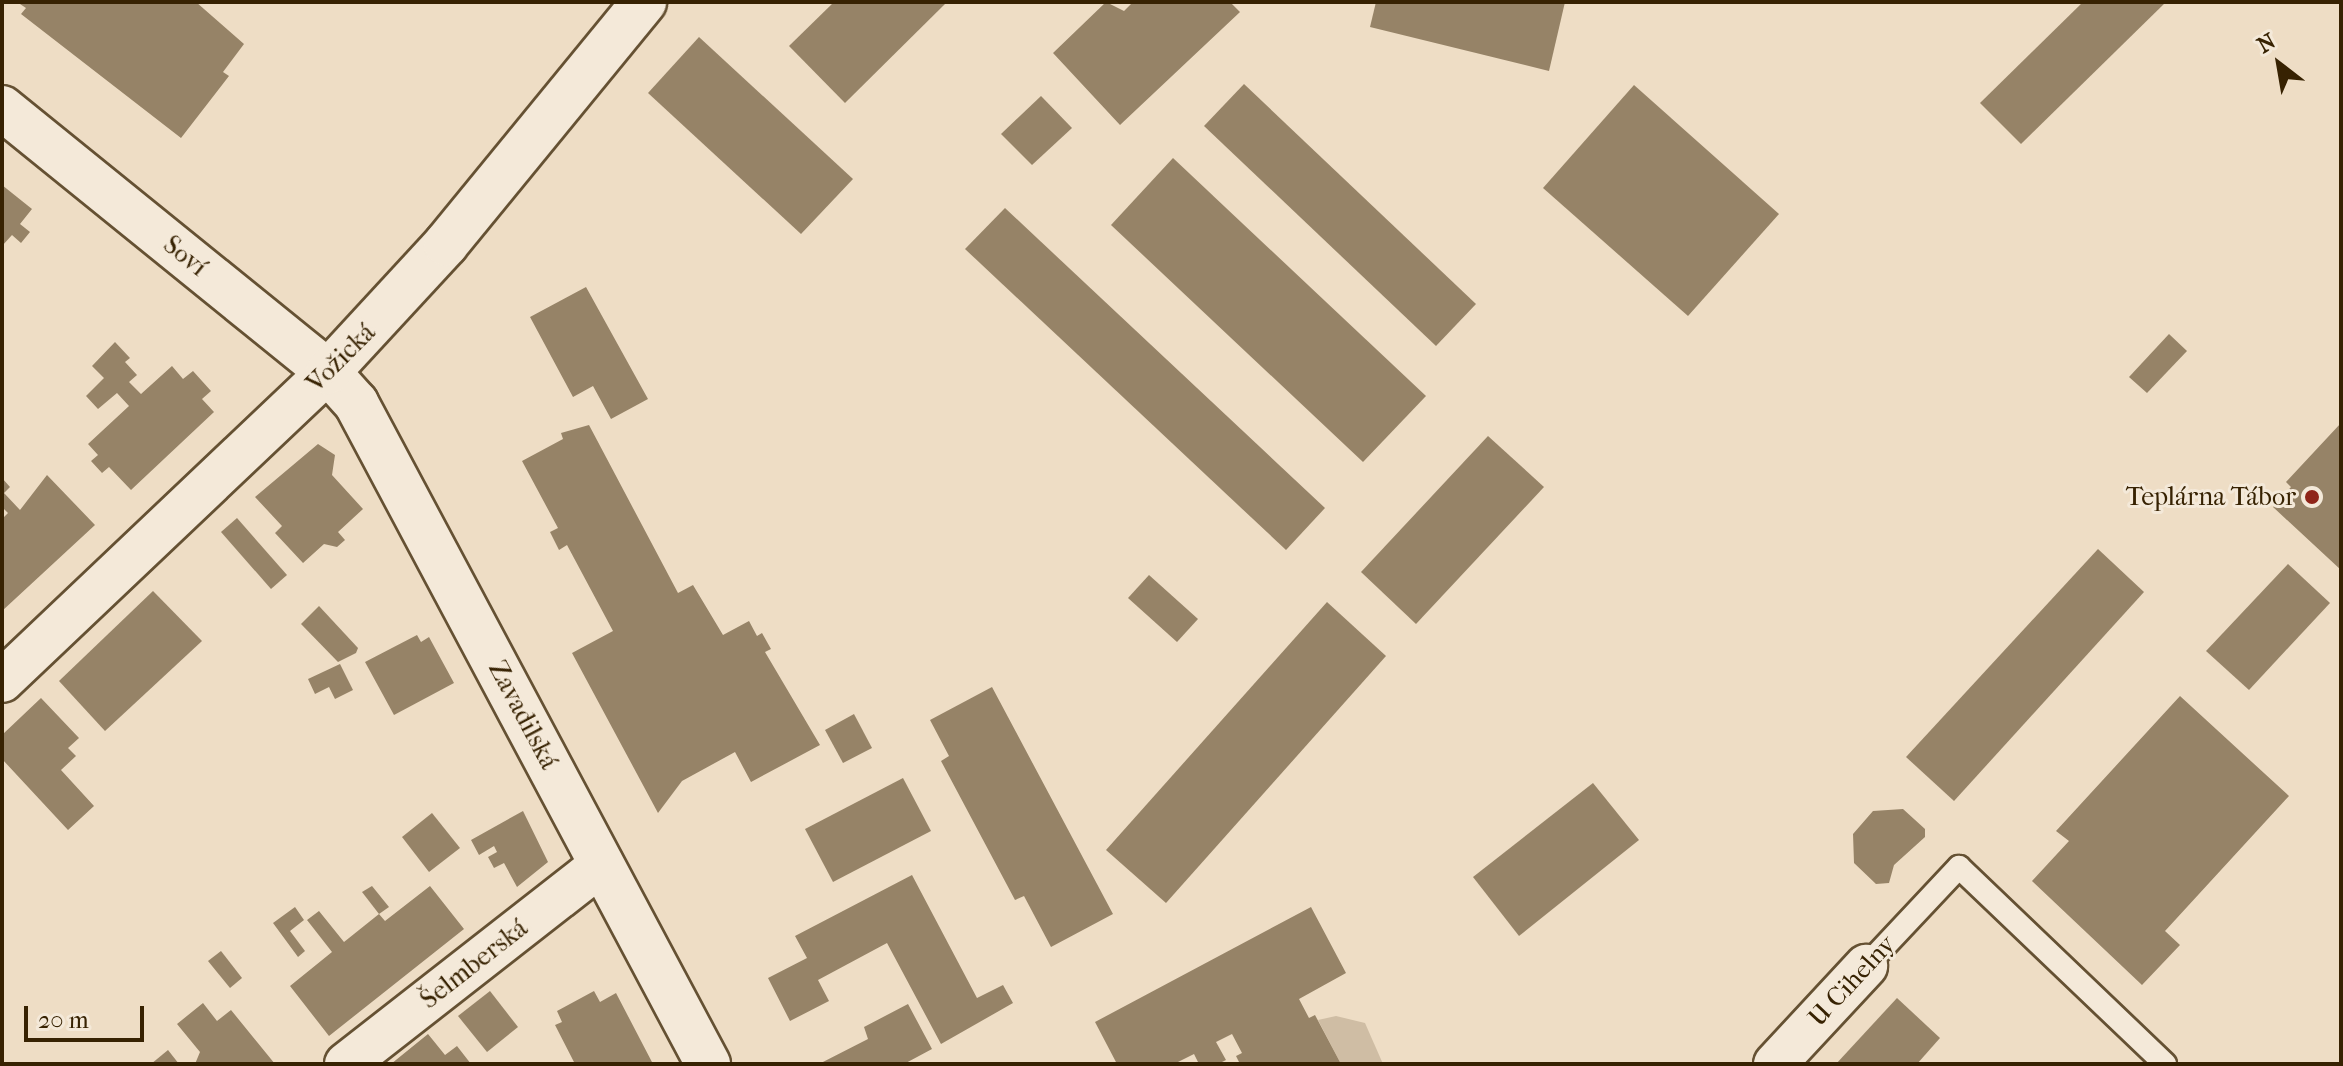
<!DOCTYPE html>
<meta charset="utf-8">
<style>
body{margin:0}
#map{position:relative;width:2343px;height:1066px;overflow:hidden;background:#eeddc5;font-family:"IM FELL French Canon",serif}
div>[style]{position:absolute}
.green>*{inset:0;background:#cfbda4}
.building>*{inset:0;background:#968367}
.roads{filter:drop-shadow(2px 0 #655133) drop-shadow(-2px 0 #655133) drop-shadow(0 2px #655133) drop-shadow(0 -2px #655133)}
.lane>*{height:22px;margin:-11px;padding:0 11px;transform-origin:11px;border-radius:11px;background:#f4e9d9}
.street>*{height:42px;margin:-21px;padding:0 21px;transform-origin:21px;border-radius:21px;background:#f4e9d9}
.secondary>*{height:44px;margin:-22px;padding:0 22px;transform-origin:22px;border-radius:22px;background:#f4e9d9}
.dots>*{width:22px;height:22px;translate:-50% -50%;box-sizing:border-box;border:4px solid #f4e9d9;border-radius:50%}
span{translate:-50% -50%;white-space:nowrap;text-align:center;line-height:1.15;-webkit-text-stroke:6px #f4e9d9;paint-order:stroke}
.street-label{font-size:26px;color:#372202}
.poi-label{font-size:26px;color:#372202}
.right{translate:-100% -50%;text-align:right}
.frame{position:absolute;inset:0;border:4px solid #372202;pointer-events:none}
.north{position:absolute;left:2239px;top:24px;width:80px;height:80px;-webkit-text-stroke:6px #f4e9d9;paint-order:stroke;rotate:329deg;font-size:22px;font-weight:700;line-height:32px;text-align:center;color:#372202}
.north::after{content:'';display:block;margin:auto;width:28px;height:36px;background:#372202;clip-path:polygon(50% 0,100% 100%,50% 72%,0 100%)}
.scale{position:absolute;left:24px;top:1006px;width:120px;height:36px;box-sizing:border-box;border:4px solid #372202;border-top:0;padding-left:10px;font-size:24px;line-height:28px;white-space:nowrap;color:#372202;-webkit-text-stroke:6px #f4e9d9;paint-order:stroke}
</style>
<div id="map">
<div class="green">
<div style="clip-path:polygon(1336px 1016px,1365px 1023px,1383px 1064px,1341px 1064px,1318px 1020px)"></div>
</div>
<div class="building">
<div style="clip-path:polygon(17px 2px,196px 2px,244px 44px,223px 72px,229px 76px,181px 138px,21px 14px,26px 8px)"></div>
<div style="clip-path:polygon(834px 2px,947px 2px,845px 103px,789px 46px)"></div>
<div style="clip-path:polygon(1106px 2px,1124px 11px,1133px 2px,1230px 2px,1240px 12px,1120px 125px,1053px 53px)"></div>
<div style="clip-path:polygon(1376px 2px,1565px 2px,1549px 71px,1370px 27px)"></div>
<div style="clip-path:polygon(2083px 2px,2166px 2px,2021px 144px,1980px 103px)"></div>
<div style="clip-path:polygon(699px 37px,853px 179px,801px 234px,648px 93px)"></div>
<div style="clip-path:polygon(1244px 84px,1476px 304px,1436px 346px,1204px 126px)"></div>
<div style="clip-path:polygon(1634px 85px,1779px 214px,1688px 316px,1543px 188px)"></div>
<div style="clip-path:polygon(1041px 96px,1072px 128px,1032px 165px,1001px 134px)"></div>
<div style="clip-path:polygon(1173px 158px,1426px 396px,1363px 462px,1111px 225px)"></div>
<div style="clip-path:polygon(2px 185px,32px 209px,20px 224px,30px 232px,21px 243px,12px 235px,2px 246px)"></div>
<div style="clip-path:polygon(1005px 208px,1325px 508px,1286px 550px,965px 249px)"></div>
<div style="clip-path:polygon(586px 287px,648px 399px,611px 419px,593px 386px,573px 397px,530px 317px)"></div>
<div style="clip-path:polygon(2169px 334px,2187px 351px,2147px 393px,2129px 377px)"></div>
<div style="clip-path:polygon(115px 342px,130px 358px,125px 362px,137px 375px,129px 382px,141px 394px,172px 366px,183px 379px,193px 371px,211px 391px,202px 399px,214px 412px,131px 490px,109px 467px,102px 473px,91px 461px,98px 455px,88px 444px,129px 406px,117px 393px,98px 409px,86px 396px,104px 378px,92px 366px)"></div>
<div style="clip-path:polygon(2341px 423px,2341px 570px,2273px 507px,2291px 487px,2286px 482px)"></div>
<div style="clip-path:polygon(589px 425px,678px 593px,693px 585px,723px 635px,749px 621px,757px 636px,762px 633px,771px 649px,765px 652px,820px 745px,751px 782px,735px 752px,682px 781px,658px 813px,572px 653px,613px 631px,567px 545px,559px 550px,550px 532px,558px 528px,522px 461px,563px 439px,561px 433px)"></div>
<div style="clip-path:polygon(1488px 436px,1544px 487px,1416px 624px,1361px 572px)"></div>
<div style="clip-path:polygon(318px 444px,335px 455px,332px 475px,363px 509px,338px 532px,345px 540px,337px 547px,324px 544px,303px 563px,275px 533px,282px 526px,255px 497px)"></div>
<div style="clip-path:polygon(47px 475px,95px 525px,2px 611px,2px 519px,8px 513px,2px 507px,2px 478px,10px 487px,4px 493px,20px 510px)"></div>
<div style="clip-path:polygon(237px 518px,287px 575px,271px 589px,221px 532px)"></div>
<div style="clip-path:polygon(2098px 549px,2144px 592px,1954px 801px,1906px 757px)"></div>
<div style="clip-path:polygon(2288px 564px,2330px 603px,2249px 690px,2206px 651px)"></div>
<div style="clip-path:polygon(1149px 575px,1198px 619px,1177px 642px,1128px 598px)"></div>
<div style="clip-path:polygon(153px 591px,202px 641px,105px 731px,59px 681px)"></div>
<div style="clip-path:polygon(1327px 602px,1386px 656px,1166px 903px,1106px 850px)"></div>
<div style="clip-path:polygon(319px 606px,358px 648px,356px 653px,338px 662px,301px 624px)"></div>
<div style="clip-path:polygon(417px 635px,421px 642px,429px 637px,454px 683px,394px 715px,365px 662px)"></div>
<div style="clip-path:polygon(340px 664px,353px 690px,335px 699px,329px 687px,315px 694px,308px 679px)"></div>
<div style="clip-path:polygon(992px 687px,1113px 914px,1051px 947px,1024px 896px,1015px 900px,941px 761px,949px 756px,930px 720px)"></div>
<div style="clip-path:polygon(2180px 696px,2289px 796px,2165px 931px,2180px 945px,2142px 985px,2032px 881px,2069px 841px,2056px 831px)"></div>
<div style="clip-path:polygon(41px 698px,79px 738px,68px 748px,76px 756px,61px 770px,94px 806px,68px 830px,2px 759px,2px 735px)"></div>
<div style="clip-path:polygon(854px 714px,872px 748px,843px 763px,825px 730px)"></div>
<div style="clip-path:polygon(903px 778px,931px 831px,833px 882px,805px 829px)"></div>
<div style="clip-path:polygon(1593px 783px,1639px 840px,1519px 936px,1473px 877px)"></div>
<div style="clip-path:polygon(1903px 809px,1925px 829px,1925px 837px,1894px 865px,1889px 883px,1876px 884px,1854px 863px,1853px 834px,1873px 811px)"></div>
<div style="clip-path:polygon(523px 811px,548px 862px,517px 887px,504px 863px,494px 868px,488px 857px,497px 852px,494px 846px,479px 855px,471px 840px)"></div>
<div style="clip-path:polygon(432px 813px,460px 848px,429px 872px,402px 837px)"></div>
<div style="clip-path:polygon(912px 875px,977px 998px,1003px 985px,1013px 1003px,941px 1044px,887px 943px,818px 980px,829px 1001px,790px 1021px,768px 978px,807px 958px,795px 936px)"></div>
<div style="clip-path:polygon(372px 886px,389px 907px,379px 914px,362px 892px)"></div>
<div style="clip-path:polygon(430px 886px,464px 929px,329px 1036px,290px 986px,332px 952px,307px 920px,319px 911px,344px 942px,379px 914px,385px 921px)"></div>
<div style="clip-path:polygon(295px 907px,304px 920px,290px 931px,305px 951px,298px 957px,273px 923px)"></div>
<div style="clip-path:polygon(1311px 907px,1346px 973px,1299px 999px,1309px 1018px,1315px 1015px,1341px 1064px,1240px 1064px,1236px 1056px,1242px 1053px,1232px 1034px,1216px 1042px,1226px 1060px,1218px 1064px,1199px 1064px,1194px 1054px,1174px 1064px,1117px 1064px,1095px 1022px)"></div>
<div style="clip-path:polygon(221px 951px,242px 978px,230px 988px,208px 961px)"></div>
<div style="clip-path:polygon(490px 991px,518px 1027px,487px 1052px,458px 1016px)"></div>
<div style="clip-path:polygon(594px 991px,600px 1002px,616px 993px,653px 1064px,575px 1064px,555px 1025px,562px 1022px,557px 1011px)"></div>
<div style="clip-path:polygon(1897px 998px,1940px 1038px,1917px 1064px,1836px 1064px)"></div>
<div style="clip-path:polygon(203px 1003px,217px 1021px,231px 1010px,275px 1064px,195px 1064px,200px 1052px,177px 1024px)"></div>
<div style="clip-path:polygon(908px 1004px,932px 1049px,904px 1064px,819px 1064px,868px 1039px,864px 1027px)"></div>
<div style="clip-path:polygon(428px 1034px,445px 1055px,457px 1046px,471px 1064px,391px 1064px)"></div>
<div style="clip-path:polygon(168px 1050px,179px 1064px,151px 1064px)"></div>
</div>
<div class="roads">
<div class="lane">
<div style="left:1866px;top:966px;width:136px;rotate:-46.8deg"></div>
<div style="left:1959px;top:867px;width:285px;rotate:43.7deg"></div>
</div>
<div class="street">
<div style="left:2px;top:681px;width:449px;rotate:-43.5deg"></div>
<div style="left:346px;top:1064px;width:325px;rotate:-38deg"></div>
<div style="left:1775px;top:1064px;width:134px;rotate:-47.1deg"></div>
</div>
<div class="secondary">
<div style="left:2px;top:108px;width:419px;rotate:39deg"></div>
<div style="left:328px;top:372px;width:42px;rotate:47.9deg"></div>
<div style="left:356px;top:403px;width:749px;rotate:61.96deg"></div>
<div style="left:328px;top:372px;width:174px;rotate:-47.3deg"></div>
<div style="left:446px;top:244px;width:313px;rotate:-50.7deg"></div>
</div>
</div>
<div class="dots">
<div style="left:2312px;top:497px;background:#8f2418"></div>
</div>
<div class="street-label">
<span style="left:185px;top:256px;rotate:39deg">Soví</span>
<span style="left:341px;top:358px;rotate:-45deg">Vožická</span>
<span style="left:523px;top:715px;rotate:62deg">Zavadilská</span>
<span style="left:474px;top:964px;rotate:-38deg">Šelmberská</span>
<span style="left:1852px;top:981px;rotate:-47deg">U Cihelny</span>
</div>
<div class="poi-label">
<span class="right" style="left:2296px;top:497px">Teplárna Tábor</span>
</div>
<div class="frame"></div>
<div class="north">N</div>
<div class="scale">20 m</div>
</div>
